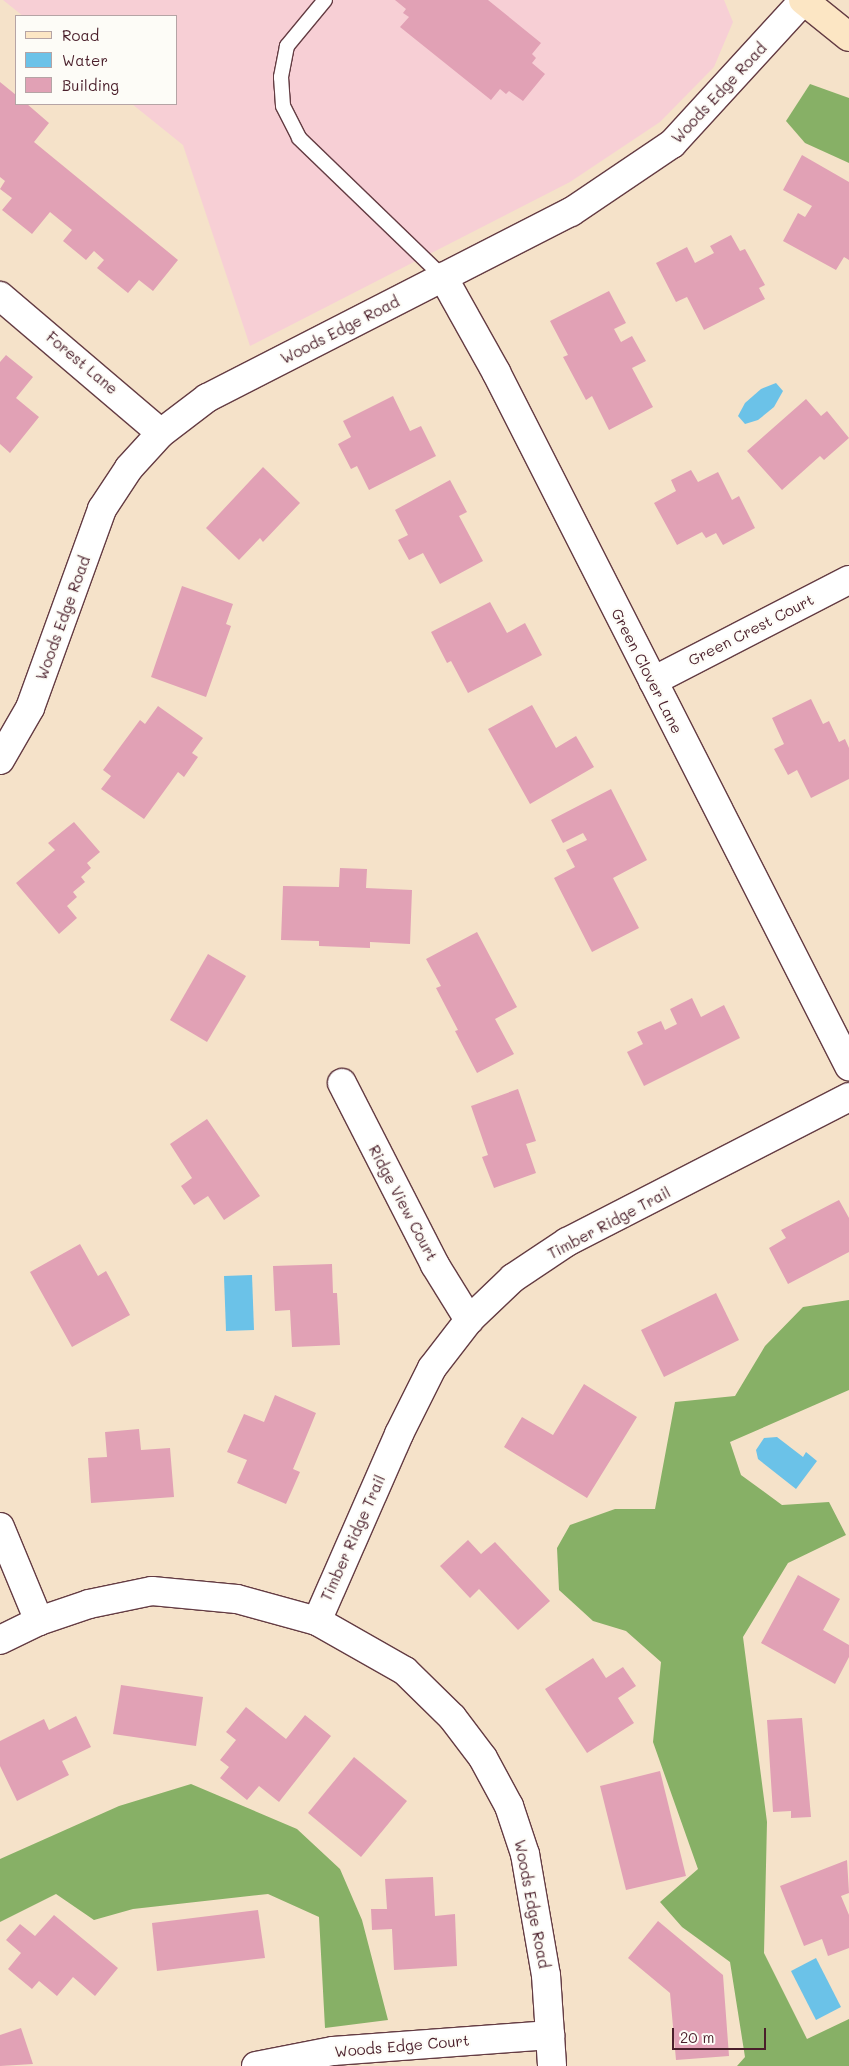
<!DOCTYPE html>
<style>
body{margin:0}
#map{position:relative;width:849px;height:2066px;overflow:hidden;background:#f5e2c9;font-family:Mali,sans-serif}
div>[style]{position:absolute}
.built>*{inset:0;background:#f7cfd5}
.forest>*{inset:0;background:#87b066}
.water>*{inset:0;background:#6bc2e8}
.building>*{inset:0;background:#e1a1b5}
.roads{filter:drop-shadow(1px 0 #643c43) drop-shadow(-1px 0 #643c43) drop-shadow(0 1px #643c43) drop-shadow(0 -1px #643c43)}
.service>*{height:14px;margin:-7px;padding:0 7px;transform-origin:7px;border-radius:7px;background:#fff}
.minor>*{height:28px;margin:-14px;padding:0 14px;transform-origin:14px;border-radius:14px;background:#fff}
.secondary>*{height:28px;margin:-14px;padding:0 14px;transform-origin:14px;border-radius:14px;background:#fce6c4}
span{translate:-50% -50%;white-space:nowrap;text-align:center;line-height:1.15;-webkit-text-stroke:4.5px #fdfcf7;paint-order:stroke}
.street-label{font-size:15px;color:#4a1f2b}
.legend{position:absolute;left:15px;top:15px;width:162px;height:90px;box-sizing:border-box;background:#fdfcf7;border:1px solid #b5a4a5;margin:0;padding:6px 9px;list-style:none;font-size:15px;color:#4a1f2b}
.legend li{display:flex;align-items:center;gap:10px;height:25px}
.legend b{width:25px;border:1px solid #b5a4a5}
.scale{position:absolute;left:672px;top:2028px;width:94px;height:22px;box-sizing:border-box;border:2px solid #4a1f2b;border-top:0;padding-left:6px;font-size:15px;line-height:18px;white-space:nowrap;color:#4a1f2b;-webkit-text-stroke:4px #fdfcf7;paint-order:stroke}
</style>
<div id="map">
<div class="built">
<div style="clip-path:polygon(3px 0,724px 0,733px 22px,714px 67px,660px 122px,570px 182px,250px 346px,183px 145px,132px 104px,176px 104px,176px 16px,23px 16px)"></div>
</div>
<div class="forest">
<div style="clip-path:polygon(810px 84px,849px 98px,849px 163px,805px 143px,786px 121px)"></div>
<div style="clip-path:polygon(849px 1300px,849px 1390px,730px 1442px,741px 1475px,782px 1505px,829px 1502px,846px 1535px,788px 1563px,743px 1637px,767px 1822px,764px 1953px,807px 2039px,849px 2019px,849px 2066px,737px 2066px,745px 2057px,730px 1962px,682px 1927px,660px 1902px,698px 1869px,653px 1742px,661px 1662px,626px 1631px,593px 1621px,559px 1590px,557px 1548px,570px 1525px,615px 1509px,655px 1509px,675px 1402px,735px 1396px,765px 1346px,803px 1307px)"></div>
<div style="clip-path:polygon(191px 1784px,297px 1829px,340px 1869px,362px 1920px,388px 2020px,325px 2028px,319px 1917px,268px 1894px,133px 1909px,94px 1920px,56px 1894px,0 1922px,0 1859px,119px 1806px)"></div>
</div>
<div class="water">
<div style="clip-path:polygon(776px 383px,783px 391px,774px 407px,758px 420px,745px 424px,738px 416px,745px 403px,761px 389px)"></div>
<div style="clip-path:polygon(252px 1275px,254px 1330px,226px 1331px,224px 1276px)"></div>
<div style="clip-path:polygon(777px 1437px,803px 1457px,806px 1452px,817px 1461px,796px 1489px,758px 1459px,756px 1450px,764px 1438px)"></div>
<div style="clip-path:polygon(816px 1958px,841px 2007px,816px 2020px,791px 1971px)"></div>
</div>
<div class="building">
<div style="clip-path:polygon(395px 0,488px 0,541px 43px,532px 54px,536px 58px,532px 63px,545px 74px,523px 101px,509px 91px,506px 94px,500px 89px,491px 100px,400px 27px,409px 17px,403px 13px,406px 9px)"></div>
<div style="clip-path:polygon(0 82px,16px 95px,16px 104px,27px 104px,49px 123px,34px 142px,178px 260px,153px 291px,139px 280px,128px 293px,97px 268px,104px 260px,94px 251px,86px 260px,63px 241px,72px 230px,50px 212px,32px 234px,2px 210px,12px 198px,0 189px,5px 181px,0 177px)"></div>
<div style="clip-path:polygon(802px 155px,849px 182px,849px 260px,844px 257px,836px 270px,783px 241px,798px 213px,805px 217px,812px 206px,783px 190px)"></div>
<div style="clip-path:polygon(731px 235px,740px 251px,745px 249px,765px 285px,759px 288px,765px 299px,704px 330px,687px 297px,676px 302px,656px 263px,687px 247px,695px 263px,714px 253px,710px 246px)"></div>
<div style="clip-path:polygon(609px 291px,626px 323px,614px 329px,621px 342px,632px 336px,646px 361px,632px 368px,653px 407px,609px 430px,592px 396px,586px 400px,563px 357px,568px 355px,550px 321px)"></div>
<div style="clip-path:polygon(6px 355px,33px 377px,16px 398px,39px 417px,10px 453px,0 444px,0 362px)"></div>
<div style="clip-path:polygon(393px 396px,410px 431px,421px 426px,436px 456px,369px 490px,357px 466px,351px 469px,338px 444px,351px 437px,343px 421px)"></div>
<div style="clip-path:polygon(806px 399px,821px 416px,827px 411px,849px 438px,824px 460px,820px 456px,782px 490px,747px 451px)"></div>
<div style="clip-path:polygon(263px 467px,300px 503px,263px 542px,260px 538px,239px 560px,206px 528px)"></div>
<div style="clip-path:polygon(691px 470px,698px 482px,718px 472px,732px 500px,739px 496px,755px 528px,723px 545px,716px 533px,706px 538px,702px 532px,677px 545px,654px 503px,676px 491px,671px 480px)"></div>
<div style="clip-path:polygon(450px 480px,467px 512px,459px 516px,483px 561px,440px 584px,423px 553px,409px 560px,398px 540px,408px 535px,395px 510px)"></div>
<div style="clip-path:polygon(182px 586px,233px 604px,226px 624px,231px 626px,206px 697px,151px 677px)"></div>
<div style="clip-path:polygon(490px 602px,507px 633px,525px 623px,542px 655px,468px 693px,451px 661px,447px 663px,431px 632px)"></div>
<div style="clip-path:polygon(811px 699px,823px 724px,829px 721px,839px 742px,845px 739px,849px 748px,849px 779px,811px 798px,797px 770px,788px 775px,774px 749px,784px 744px,772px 718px)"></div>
<div style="clip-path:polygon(532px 705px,556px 748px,576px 736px,594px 767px,530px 804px,488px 729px)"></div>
<div style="clip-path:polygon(158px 706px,203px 738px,192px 753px,198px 757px,184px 777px,178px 772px,144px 819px,101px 789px,111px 776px,103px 770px,140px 720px,145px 724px)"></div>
<div style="clip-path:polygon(611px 789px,647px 860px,613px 878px,639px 928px,592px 952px,554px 878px,575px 867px,566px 850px,587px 840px,583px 833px,563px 843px,551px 820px)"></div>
<div style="clip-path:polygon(74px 822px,100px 852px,87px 863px,91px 868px,81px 877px,85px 882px,73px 892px,77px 897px,67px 906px,77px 918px,59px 934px,16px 883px,55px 850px,48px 843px)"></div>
<div style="clip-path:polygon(340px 868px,367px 869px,366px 888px,412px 890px,410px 944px,370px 942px,370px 948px,319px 946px,319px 941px,281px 940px,283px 886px,339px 887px)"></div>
<div style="clip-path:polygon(477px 932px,517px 1007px,495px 1019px,514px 1054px,477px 1073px,455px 1031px,458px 1030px,436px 988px,441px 986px,426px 959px)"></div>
<div style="clip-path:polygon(208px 954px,246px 976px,207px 1042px,170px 1020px)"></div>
<div style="clip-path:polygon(692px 998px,701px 1017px,724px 1005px,740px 1038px,644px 1086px,627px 1052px,643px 1044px,637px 1032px,661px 1021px,665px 1030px,677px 1024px,670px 1009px)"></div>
<div style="clip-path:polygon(518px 1089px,536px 1141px,526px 1144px,536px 1173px,494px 1188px,482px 1157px,488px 1155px,471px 1106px)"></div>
<div style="clip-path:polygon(207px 1119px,260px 1196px,224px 1220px,208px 1196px,194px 1205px,181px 1186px,192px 1178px,170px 1144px)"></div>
<div style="clip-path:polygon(839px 1200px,849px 1218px,849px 1252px,788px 1284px,769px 1248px,786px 1238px,781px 1230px)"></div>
<div style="clip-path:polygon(80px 1244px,98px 1276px,106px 1271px,130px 1315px,72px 1347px,30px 1272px)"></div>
<div style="clip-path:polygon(332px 1264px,333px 1293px,337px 1293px,340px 1345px,292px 1347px,290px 1310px,275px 1311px,273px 1266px)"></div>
<div style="clip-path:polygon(716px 1293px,739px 1340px,664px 1377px,641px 1330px)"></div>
<div style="clip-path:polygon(584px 1384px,637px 1417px,587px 1498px,504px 1447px,522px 1417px,553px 1435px)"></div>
<div style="clip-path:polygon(275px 1395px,316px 1413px,293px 1469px,300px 1472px,286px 1504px,237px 1483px,247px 1460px,227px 1452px,244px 1414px,264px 1422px)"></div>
<div style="clip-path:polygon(139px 1429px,141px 1450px,170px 1448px,174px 1497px,91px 1503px,88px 1458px,107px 1457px,105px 1432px)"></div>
<div style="clip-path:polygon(468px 1540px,481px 1554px,495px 1542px,550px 1601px,518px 1630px,479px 1589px,470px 1598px,440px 1566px)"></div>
<div style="clip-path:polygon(798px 1575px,840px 1599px,823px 1630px,849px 1645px,849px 1657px,835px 1684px,761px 1643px)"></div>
<div style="clip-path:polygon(593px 1658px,606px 1678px,623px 1667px,636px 1686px,618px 1698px,634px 1723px,587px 1753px,545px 1689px)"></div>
<div style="clip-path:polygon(121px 1685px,203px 1697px,196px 1746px,113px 1734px)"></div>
<div style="clip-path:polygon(246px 1707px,286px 1739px,305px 1715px,331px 1736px,279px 1802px,259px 1786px,247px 1800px,220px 1778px,229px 1767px,220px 1760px,236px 1740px,226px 1732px)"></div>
<div style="clip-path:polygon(76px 1716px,91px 1747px,62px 1761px,69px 1775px,17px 1801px,0 1766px,0 1741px,44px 1719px,49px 1730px)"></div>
<div style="clip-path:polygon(802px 1718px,811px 1817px,791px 1818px,791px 1811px,773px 1812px,767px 1720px)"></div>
<div style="clip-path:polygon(354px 1757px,407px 1801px,361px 1857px,308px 1813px)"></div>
<div style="clip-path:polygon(660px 1771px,686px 1876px,626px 1890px,600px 1786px)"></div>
<div style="clip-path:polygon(847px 1860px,849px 1893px,841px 1896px,849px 1915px,849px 1948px,828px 1956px,822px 1939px,804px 1946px,780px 1886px)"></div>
<div style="clip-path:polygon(433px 1877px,435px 1916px,455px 1914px,457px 1966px,394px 1970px,392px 1929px,372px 1930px,371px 1909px,387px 1909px,385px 1879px)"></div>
<div style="clip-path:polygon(258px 1910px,265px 1958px,157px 1971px,152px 1923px)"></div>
<div style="clip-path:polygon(54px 1915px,118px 1968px,95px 1996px,73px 1977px,57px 1996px,39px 1981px,32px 1989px,8px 1969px,21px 1953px,6px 1940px,20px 1924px,35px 1936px)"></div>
<div style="clip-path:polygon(658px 1921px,723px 1975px,729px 2056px,676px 2060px,670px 1993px,628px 1958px)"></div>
<div style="clip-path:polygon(21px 2028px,33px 2064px,0 2066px,0 2035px)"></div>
</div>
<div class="roads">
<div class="service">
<div style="left:325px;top:0;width:60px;rotate:129.6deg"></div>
<div style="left:287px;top:46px;width:32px;rotate:101deg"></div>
<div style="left:281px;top:77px;width:29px;rotate:86deg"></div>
<div style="left:283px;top:106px;width:36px;rotate:63deg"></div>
<div style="left:299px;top:138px;width:200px;rotate:44deg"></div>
</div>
<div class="minor">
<div style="left:443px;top:277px;width:109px;rotate:60.8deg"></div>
<div style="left:496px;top:372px;width:779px;rotate:63.04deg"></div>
<div style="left:0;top:296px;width:211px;rotate:40.4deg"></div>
<div style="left:653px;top:681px;width:220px;rotate:-27.3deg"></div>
<div style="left:0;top:760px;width:60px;rotate:-60deg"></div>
<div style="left:30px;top:708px;width:212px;rotate:-70.1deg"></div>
<div style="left:102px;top:509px;width:49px;rotate:-56.6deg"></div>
<div style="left:129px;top:468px;width:47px;rotate:-47.6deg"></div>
<div style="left:161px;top:433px;width:58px;rotate:-37.3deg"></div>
<div style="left:207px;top:398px;width:409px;rotate:-27.1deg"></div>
<div style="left:571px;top:212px;width:122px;rotate:-34deg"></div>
<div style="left:672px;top:144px;width:195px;rotate:-47.5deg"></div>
<div style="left:342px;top:1083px;width:204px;rotate:62.9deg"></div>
<div style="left:435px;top:1265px;width:65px;rotate:58.3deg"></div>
<div style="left:0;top:1527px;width:102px;rotate:67.5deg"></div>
<div style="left:317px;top:1621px;width:204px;rotate:-66.3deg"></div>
<div style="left:399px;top:1434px;width:74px;rotate:-63.4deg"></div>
<div style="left:432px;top:1368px;width:61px;rotate:-52.4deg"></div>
<div style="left:469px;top:1320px;width:61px;rotate:-43.7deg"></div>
<div style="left:513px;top:1278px;width:65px;rotate:-33.7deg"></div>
<div style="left:567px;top:1242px;width:317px;rotate:-27.2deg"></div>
<div style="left:0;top:1640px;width:43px;rotate:-26deg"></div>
<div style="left:39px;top:1621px;width:53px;rotate:-18.8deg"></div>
<div style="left:89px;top:1604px;width:64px;rotate:-11.7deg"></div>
<div style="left:152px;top:1591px;width:85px;rotate:5.4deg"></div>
<div style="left:237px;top:1599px;width:83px;rotate:15.4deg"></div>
<div style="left:317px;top:1621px;width:101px;rotate:29.6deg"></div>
<div style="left:405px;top:1671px;width:66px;rotate:44.4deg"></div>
<div style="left:452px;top:1717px;width:51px;rotate:52.9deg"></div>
<div style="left:483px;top:1758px;width:55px;rotate:61.6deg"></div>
<div style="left:509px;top:1806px;width:51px;rotate:71.6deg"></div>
<div style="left:525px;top:1854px;width:123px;rotate:80.2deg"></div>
<div style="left:546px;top:1975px;width:91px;rotate:86.2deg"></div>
<div style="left:256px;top:2066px;width:78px;rotate:-11deg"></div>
<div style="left:333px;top:2051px;width:218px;rotate:-4.2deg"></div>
</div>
<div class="secondary">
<div style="left:803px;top:0;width:59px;rotate:38.8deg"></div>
</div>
</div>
<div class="street-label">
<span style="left:719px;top:93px;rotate:-47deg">Woods Edge Road</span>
<span style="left:340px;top:330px;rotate:-27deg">Woods Edge Road</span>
<span style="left:82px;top:363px;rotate:40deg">Forest Lane</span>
<span style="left:63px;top:618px;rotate:-70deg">Woods Edge Road</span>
<span style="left:751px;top:630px;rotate:-27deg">Green Crest Court</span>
<span style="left:647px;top:671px;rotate:63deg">Green Clover Lane</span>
<span style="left:403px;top:1203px;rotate:62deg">Ridge View Court</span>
<span style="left:609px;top:1223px;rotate:-28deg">Timber Ridge Trail</span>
<span style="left:353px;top:1538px;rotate:-66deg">Timber Ridge Trail</span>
<span style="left:532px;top:1904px;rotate:79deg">Woods Edge Road</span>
<span style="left:402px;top:2046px;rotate:-5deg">Woods Edge Court</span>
</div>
<ul class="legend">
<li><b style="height:6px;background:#fce6c4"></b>Road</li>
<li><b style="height:14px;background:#6bc2e8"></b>Water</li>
<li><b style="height:14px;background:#e1a1b5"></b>Building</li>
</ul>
<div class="scale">20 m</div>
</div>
